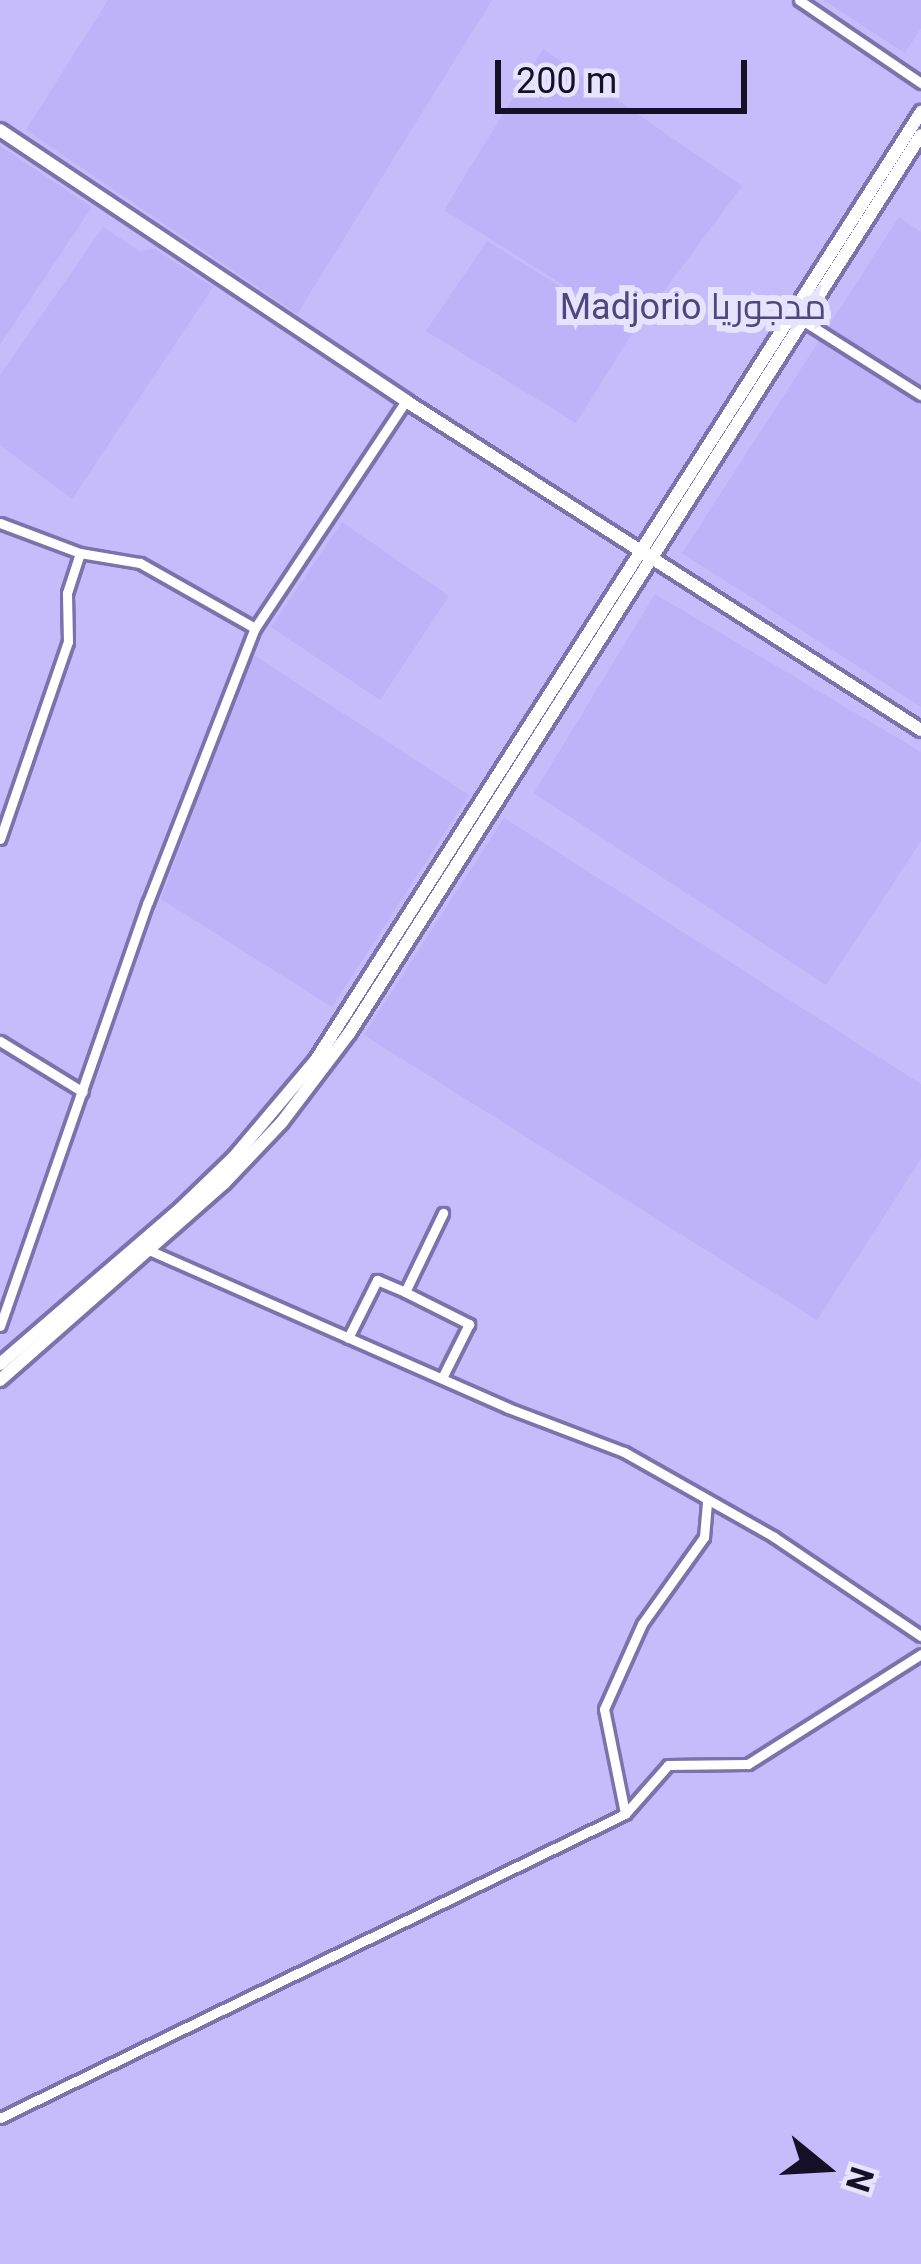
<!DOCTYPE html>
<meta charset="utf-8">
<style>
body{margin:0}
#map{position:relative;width:921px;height:2264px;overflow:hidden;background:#c6bcfb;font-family:Roboto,Cairo,sans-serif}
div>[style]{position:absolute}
.built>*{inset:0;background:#beb2f8}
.roads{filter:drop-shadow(3px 0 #7d72ac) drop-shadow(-3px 0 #7d72ac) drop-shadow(0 3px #7d72ac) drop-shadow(0 -3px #7d72ac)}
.minor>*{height:9px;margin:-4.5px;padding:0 4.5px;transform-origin:4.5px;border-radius:4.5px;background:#fff}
.tertiary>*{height:12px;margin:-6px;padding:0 6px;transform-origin:6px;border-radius:6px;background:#fff}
span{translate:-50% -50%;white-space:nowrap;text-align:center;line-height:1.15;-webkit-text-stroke:12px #e6e3fd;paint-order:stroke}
.neighbourhood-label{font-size:36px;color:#52477d}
.north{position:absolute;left:765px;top:2108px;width:120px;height:120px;-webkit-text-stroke:9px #e6e3fd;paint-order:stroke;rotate:108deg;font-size:33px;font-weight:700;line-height:48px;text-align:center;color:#151026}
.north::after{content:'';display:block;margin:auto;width:42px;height:54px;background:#151026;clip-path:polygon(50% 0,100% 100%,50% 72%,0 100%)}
.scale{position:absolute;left:495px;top:60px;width:252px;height:54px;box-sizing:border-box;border:6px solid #151026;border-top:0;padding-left:15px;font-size:36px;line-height:42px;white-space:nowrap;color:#151026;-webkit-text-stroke:9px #e6e3fd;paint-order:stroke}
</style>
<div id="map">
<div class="built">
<div style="clip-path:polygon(108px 0,492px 0,297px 314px,26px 130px)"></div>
<div style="clip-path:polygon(823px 0,921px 0,921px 28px,905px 53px)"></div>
<div style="clip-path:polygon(543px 49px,742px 186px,635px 330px,444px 210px)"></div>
<div style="clip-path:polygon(0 146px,92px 207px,0 345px)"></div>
<div style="clip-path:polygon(899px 217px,921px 232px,921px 707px,682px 553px)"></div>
<div style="clip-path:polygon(103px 227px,139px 251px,155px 249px,213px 287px,72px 499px,0 445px,0 375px)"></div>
<div style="clip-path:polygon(487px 241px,633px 332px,576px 423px,426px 331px)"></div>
<div style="clip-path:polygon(342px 522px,449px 596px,380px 700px,271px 627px)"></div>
<div style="clip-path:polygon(655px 594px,921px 752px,921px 841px,826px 985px,534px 793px)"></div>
<div style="clip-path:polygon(252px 654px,469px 795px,332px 1007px,161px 899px)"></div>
<div style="clip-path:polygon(504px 818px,921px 1084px,921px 1159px,817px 1320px,364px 1035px)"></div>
</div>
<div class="roads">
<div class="minor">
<div style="left:799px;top:0;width:148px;rotate:34.2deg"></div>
<div style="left:799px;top:318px;width:144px;rotate:32.3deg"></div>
<div style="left:0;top:523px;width:85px;rotate:20.6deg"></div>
<div style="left:80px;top:553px;width:61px;rotate:9.5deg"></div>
<div style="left:140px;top:563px;width:132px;rotate:29.5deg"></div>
<div style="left:0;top:839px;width:208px;rotate:-71deg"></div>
<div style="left:68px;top:642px;width:49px;rotate:-91.2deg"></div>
<div style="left:67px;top:593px;width:42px;rotate:-72deg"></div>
<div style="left:0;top:1041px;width:97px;rotate:31.6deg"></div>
<div style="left:151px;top:1251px;width:390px;rotate:23.7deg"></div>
<div style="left:508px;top:1408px;width:124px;rotate:20.8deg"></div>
<div style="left:624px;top:1452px;width:172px;rotate:29.5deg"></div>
<div style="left:774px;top:1537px;width:177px;rotate:34deg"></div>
<div style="left:405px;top:1292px;width:72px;rotate:26.6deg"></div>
<div style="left:469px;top:1324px;width:60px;rotate:116.6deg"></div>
<div style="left:0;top:1326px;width:449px;rotate:-70.8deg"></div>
<div style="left:148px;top:902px;width:294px;rotate:-68.7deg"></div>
<div style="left:255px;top:628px;width:273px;rotate:-56.4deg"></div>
<div style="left:348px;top:1338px;width:65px;rotate:-63.4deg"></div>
<div style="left:377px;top:1280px;width:30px;rotate:23deg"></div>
<div style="left:405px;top:1292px;width:88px;rotate:-64.3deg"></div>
<div style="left:625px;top:1813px;width:106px;rotate:-101.4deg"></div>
<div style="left:604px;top:1709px;width:93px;rotate:-65.9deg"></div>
<div style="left:642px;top:1624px;width:107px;rotate:-54.5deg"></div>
<div style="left:704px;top:1537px;width:36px;rotate:-85deg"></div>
<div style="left:0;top:2118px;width:695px;rotate:-25.94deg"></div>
<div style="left:625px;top:1814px;width:65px;rotate:-48.7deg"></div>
<div style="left:668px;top:1765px;width:80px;rotate:-0.7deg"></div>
<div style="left:748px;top:1764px;width:205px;rotate:-32.4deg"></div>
</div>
<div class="tertiary">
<div style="left:0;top:130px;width:488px;rotate:33.7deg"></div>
<div style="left:406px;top:401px;width:611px;rotate:32.57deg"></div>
<div style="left:0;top:1364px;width:236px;rotate:-40.7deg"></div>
<div style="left:179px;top:1210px;width:76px;rotate:-43.9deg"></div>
<div style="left:234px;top:1157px;width:127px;rotate:-49.8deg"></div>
<div style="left:316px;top:1060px;width:1125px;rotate:-57.45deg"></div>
<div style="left:0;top:1380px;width:298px;rotate:-41.3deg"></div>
<div style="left:224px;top:1183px;width:84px;rotate:-46.4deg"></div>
<div style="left:282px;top:1122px;width:113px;rotate:-52.9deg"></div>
<div style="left:350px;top:1032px;width:1063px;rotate:-57.52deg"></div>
</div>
</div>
<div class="neighbourhood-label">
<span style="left:693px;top:308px">Madjorio مدجوريا</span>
</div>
<div class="north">N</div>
<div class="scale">200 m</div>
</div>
